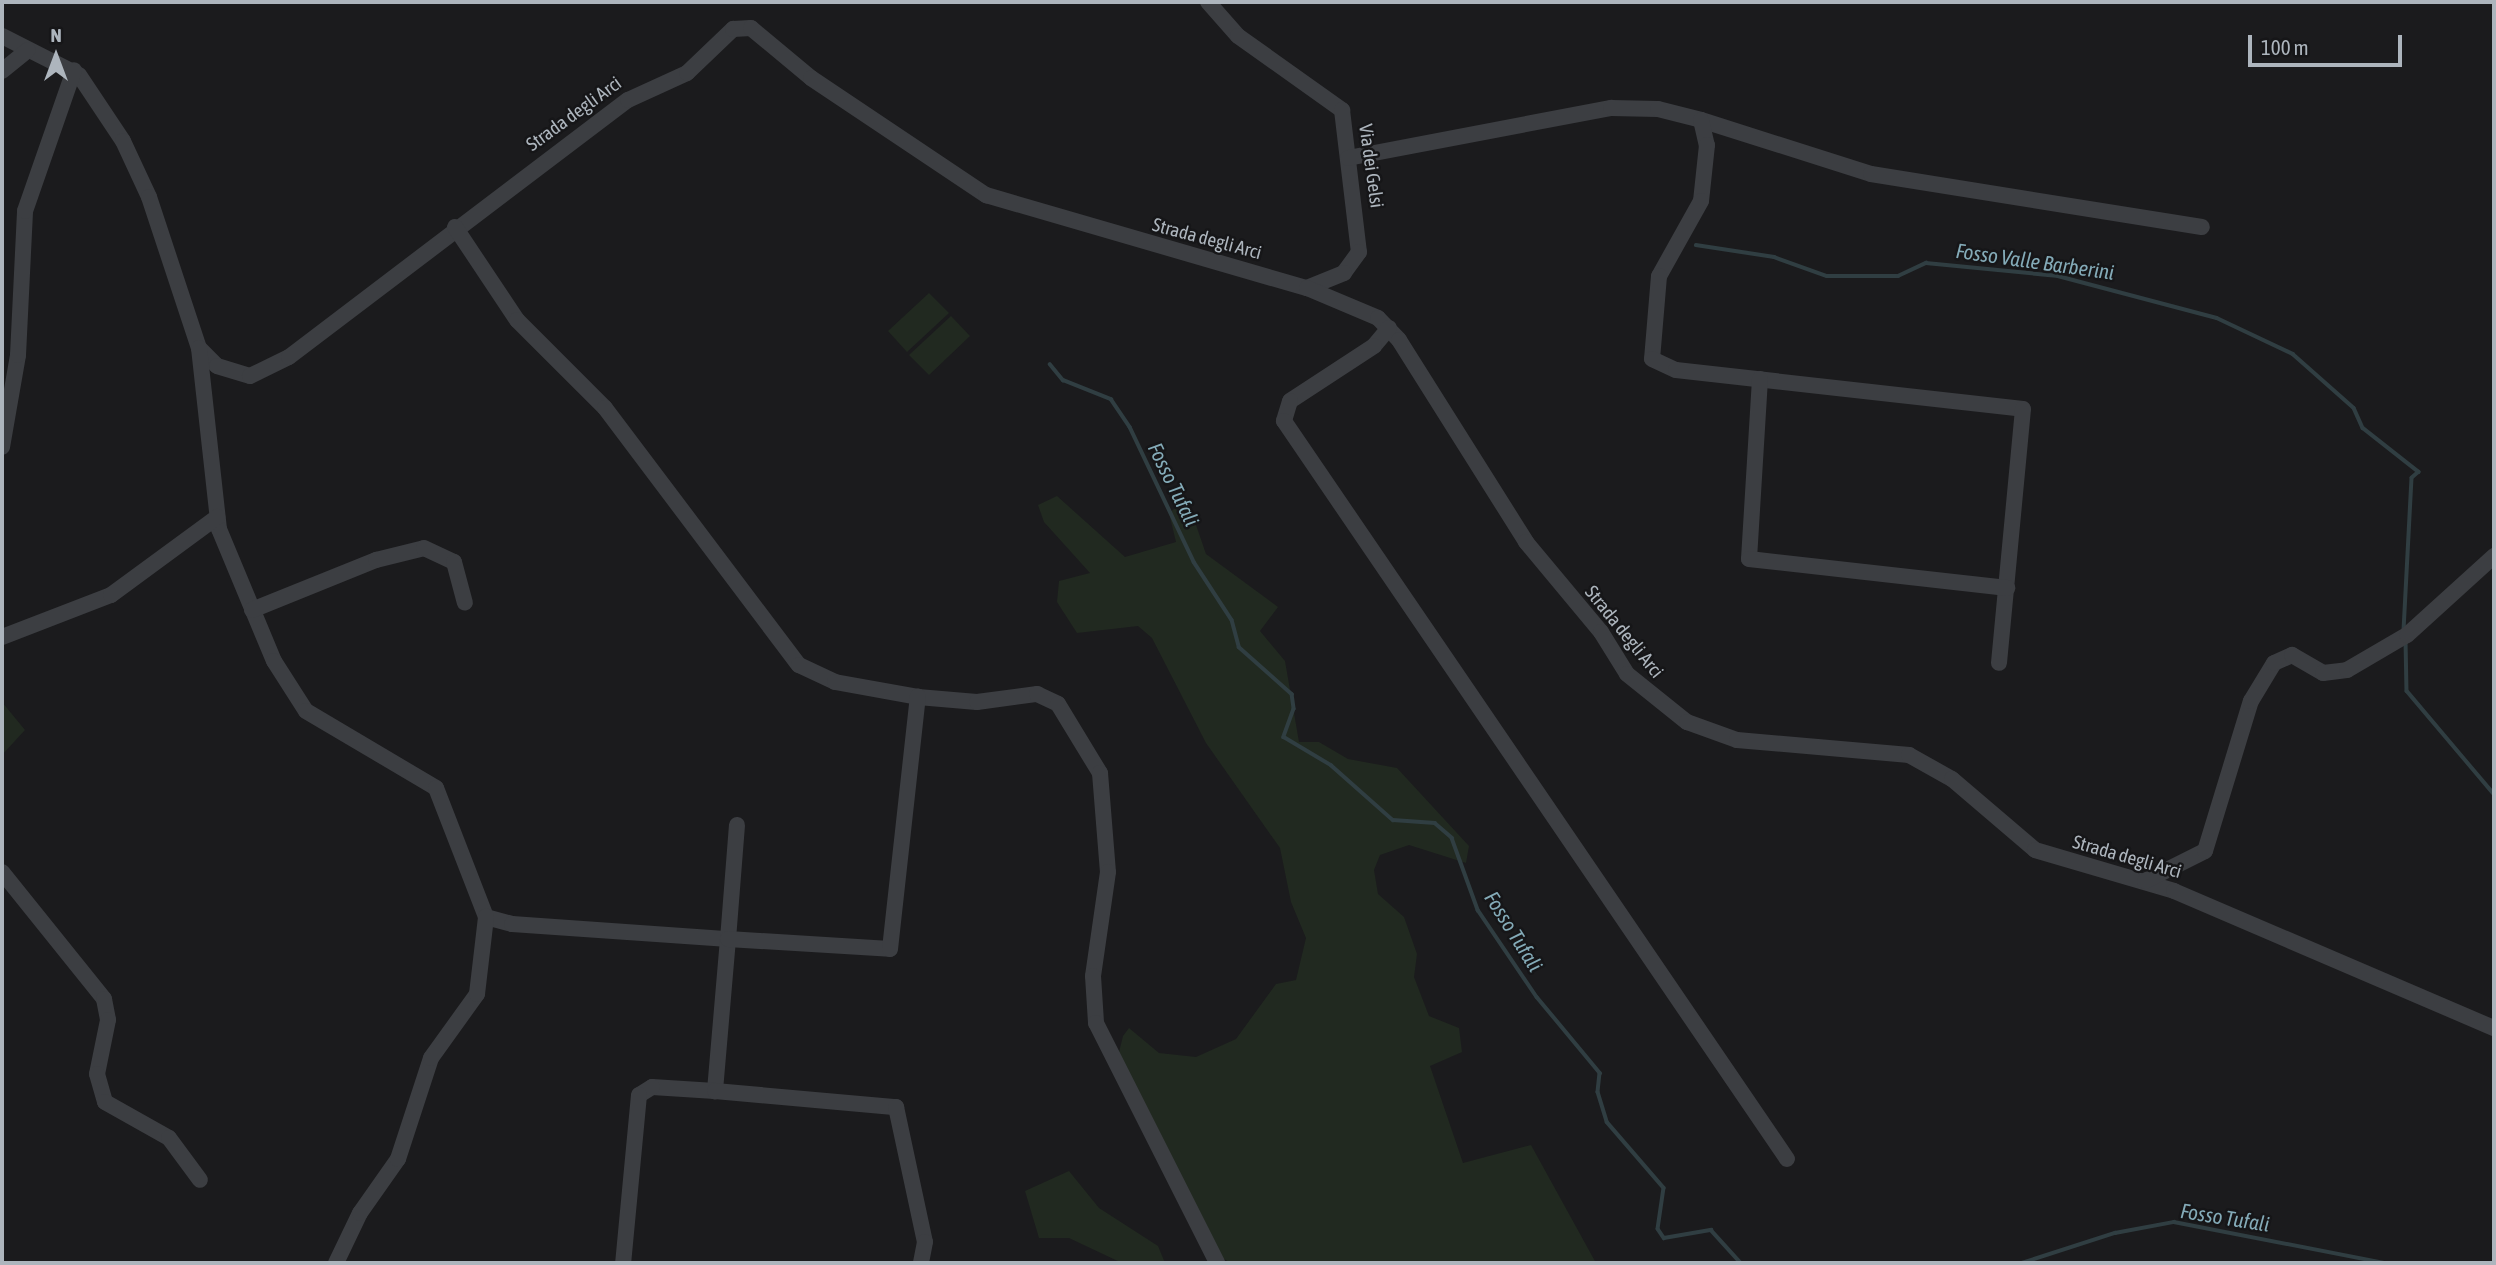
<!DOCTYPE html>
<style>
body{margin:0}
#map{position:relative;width:2496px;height:1265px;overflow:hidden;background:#1b1b1d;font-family:"Asap Condensed",sans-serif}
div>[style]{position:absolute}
.green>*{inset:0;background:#212920}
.stream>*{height:3.5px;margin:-1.75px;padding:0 1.75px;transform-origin:1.75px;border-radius:1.75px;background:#303e42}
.minor>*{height:16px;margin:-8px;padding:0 8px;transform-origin:8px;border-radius:8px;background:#3c3e42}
span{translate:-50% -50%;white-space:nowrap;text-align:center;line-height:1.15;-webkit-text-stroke:5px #161618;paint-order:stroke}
.street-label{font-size:19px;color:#adb5bd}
.water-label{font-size:21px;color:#84abb8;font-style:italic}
.frame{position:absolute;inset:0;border:4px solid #adb5bd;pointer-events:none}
.north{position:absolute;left:21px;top:21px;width:70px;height:70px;-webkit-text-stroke:5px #161618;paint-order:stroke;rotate:0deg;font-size:19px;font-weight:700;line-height:28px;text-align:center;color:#adb5bd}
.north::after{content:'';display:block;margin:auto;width:24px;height:32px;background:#adb5bd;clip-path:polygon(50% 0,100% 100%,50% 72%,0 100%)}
.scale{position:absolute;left:2248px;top:35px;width:154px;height:32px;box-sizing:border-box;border:4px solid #adb5bd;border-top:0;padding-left:9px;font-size:21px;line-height:24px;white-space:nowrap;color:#adb5bd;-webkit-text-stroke:5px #161618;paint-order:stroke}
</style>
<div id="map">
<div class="green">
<div style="clip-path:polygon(929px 293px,949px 313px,907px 352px,888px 331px)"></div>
<div style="clip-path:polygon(951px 316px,970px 336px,929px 375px,909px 355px)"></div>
<div style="clip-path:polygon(1057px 496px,1125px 557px,1176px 542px,1169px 513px,1178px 506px,1194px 519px,1206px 554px,1278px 607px,1260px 631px,1285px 661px,1299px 742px,1319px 742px,1348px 759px,1397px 768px,1469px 846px,1466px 863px,1409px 845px,1380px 855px,1374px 870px,1378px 894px,1404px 917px,1417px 954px,1414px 977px,1429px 1016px,1459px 1028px,1462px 1052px,1430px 1066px,1463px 1163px,1531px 1145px,1596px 1263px,1231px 1263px,1217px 1255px,1118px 1056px,1123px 1036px,1129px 1028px,1159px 1053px,1196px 1057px,1236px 1039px,1276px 984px,1296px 980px,1306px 938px,1291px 902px,1280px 848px,1206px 743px,1152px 638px,1138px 626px,1077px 633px,1057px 602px,1059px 581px,1090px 573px,1044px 522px,1038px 505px)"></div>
<div style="clip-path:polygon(2px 702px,25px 730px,2px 755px)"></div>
<div style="clip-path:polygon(1069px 1171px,1099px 1208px,1158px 1246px,1165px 1263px,1122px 1263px,1069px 1238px,1039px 1238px,1025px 1191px)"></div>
</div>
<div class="stream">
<div style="left:1696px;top:245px;width:79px;rotate:8.7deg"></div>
<div style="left:1774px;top:257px;width:56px;rotate:19.7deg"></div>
<div style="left:1827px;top:276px;width:71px"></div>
<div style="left:1898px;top:276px;width:31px;rotate:-25deg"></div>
<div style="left:1926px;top:263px;width:133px;rotate:5.6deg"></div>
<div style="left:2058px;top:276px;width:164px;rotate:14.8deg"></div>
<div style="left:2217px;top:318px;width:84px;rotate:25.3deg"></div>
<div style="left:2293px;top:354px;width:81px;rotate:41.5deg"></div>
<div style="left:2354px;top:408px;width:22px;rotate:66deg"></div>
<div style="left:2363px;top:428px;width:71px;rotate:38.2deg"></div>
<div style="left:2419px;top:472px;width:9px;rotate:139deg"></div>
<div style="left:2412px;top:478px;width:154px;rotate:93deg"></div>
<div style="left:1050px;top:364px;width:21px;rotate:51deg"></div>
<div style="left:1063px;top:380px;width:52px;rotate:21.6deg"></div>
<div style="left:1111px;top:399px;width:34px;rotate:56deg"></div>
<div style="left:1130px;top:427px;width:149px;rotate:64.6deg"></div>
<div style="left:1194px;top:562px;width:69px;rotate:56.8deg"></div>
<div style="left:1232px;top:620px;width:28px;rotate:75deg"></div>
<div style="left:1239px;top:647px;width:71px;rotate:41.6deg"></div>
<div style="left:1292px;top:694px;width:15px;rotate:82deg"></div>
<div style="left:1294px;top:709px;width:30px;rotate:110deg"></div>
<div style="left:1284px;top:737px;width:55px;rotate:30.8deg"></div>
<div style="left:1331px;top:765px;width:83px;rotate:41.6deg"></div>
<div style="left:1393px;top:820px;width:42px;rotate:4.1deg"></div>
<div style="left:1435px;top:823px;width:23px;rotate:41deg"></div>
<div style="left:1452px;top:838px;width:77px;rotate:70.1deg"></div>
<div style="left:1478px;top:910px;width:105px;rotate:55.9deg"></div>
<div style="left:1537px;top:997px;width:99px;rotate:50.3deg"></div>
<div style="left:1600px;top:1073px;width:19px;rotate:96deg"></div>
<div style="left:1598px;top:1092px;width:31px;rotate:73deg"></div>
<div style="left:1607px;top:1122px;width:87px;rotate:49.2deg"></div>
<div style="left:1664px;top:1188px;width:41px;rotate:98.3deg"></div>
<div style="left:1658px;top:1229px;width:11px;rotate:56deg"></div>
<div style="left:1664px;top:1238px;width:48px;rotate:-9.7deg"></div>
<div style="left:1711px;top:1230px;width:45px;rotate:47.7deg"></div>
<div style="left:2406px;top:640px;width:51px;rotate:88.9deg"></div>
<div style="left:2407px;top:691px;width:135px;rotate:49.8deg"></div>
<div style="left:2022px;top:1263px;width:98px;rotate:-17.9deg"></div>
<div style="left:2115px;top:1233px;width:60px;rotate:-10.6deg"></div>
<div style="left:2174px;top:1222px;width:215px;rotate:11deg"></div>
</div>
<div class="minor">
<div style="left:1208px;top:2px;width:45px;rotate:48.6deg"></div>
<div style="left:1238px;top:36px;width:128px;rotate:35.4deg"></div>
<div style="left:1342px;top:110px;width:143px;rotate:83.2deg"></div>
<div style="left:1359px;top:252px;width:26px;rotate:126deg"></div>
<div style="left:1344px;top:273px;width:40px;rotate:158deg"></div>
<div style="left:2px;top:36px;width:86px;rotate:26.9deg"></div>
<div style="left:79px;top:75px;width:79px;rotate:56.3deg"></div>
<div style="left:123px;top:141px;width:62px;rotate:65.1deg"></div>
<div style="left:149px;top:197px;width:159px;rotate:71.7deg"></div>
<div style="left:199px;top:348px;width:25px;rotate:45deg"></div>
<div style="left:217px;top:366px;width:34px;rotate:17deg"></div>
<div style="left:250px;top:376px;width:43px;rotate:-26deg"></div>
<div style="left:289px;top:357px;width:425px;rotate:-37.2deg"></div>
<div style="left:628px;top:100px;width:65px;rotate:-24.6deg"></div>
<div style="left:687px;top:73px;width:64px;rotate:-43.7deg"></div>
<div style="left:733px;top:29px;width:18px;rotate:-3deg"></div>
<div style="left:751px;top:28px;width:78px;rotate:39.8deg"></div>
<div style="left:811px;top:78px;width:211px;rotate:33.8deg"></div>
<div style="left:986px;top:195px;width:334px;rotate:16.2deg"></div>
<div style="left:1307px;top:288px;width:77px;rotate:22.9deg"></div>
<div style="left:1378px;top:318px;width:30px;rotate:46deg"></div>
<div style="left:1399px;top:340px;width:239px;rotate:57.8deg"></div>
<div style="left:1526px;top:542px;width:117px;rotate:50.2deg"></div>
<div style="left:1601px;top:632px;width:49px;rotate:58.2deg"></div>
<div style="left:1627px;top:674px;width:77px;rotate:38.7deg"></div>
<div style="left:1687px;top:722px;width:53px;rotate:19.8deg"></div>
<div style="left:1737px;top:740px;width:173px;rotate:5deg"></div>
<div style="left:1909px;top:755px;width:49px;rotate:29.2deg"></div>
<div style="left:1952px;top:779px;width:109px;rotate:40.5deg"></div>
<div style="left:2035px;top:850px;width:145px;rotate:16.4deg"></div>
<div style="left:2174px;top:891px;width:348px;rotate:23.2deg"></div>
<div style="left:2px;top:71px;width:33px;rotate:-39deg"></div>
<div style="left:1701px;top:120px;width:178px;rotate:17.6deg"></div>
<div style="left:1871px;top:174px;width:335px;rotate:9.1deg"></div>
<div style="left:1348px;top:158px;width:268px;rotate:-10.8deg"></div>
<div style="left:1611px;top:108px;width:47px;rotate:1.2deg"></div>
<div style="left:1658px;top:109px;width:44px;rotate:14.3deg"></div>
<div style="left:1701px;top:120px;width:26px;rotate:77deg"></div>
<div style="left:1707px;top:145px;width:56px;rotate:96.1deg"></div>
<div style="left:1701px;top:201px;width:86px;rotate:119.2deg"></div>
<div style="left:1659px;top:276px;width:83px;rotate:94.8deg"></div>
<div style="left:1652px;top:359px;width:26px;rotate:25deg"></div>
<div style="left:1676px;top:370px;width:349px;rotate:6.4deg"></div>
<div style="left:2023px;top:409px;width:255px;rotate:95.4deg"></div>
<div style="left:455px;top:227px;width:112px;rotate:56.3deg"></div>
<div style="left:517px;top:320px;width:124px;rotate:45deg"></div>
<div style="left:605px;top:408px;width:322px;rotate:53deg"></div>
<div style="left:799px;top:665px;width:40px;rotate:25deg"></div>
<div style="left:835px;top:682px;width:84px;rotate:10.2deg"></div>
<div style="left:918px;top:697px;width:59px;rotate:4.8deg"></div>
<div style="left:977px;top:702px;width:61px;rotate:-7.6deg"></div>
<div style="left:1037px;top:694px;width:23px;rotate:25deg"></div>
<div style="left:1058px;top:704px;width:81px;rotate:58.7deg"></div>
<div style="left:1100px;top:773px;width:99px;rotate:85.4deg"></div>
<div style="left:1108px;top:872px;width:105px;rotate:98.2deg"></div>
<div style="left:1093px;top:976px;width:47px;rotate:86.3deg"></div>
<div style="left:1096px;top:1023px;width:269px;rotate:63.2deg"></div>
<div style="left:1389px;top:328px;width:23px;rotate:130deg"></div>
<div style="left:1374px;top:346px;width:100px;rotate:146.8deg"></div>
<div style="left:1290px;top:401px;width:21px;rotate:107deg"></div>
<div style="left:1284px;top:421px;width:893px;rotate:55.72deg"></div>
<div style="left:199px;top:348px;width:182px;rotate:83.7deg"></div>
<div style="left:219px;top:529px;width:143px;rotate:67.4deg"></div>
<div style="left:274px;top:661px;width:59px;rotate:57.4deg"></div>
<div style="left:306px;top:711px;width:151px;rotate:30.6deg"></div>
<div style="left:436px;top:788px;width:138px;rotate:68.8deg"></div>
<div style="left:486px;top:917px;width:27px;rotate:15deg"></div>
<div style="left:512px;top:924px;width:217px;rotate:4deg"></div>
<div style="left:728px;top:939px;width:153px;rotate:94.9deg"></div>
<div style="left:715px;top:1091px;width:63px;rotate:-176.4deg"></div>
<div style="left:652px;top:1087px;width:15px;rotate:148deg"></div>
<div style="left:639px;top:1095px;width:169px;rotate:95.4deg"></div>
<div style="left:1760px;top:379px;width:180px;rotate:93.5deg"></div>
<div style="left:1749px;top:559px;width:260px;rotate:6.4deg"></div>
<div style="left:2px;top:447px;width:93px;rotate:-80.1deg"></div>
<div style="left:18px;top:355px;width:144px;rotate:-87.2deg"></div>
<div style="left:25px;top:211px;width:149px;rotate:-70.8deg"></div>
<div style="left:252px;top:610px;width:134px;rotate:-22deg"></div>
<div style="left:376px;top:560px;width:49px;rotate:-14deg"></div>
<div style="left:424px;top:548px;width:33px;rotate:25deg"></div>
<div style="left:454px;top:562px;width:42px;rotate:75deg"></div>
<div style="left:2px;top:637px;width:117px;rotate:-21.1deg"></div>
<div style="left:111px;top:595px;width:132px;rotate:-36.3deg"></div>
<div style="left:737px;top:825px;width:114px;rotate:94.5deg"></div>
<div style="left:728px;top:939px;width:162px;rotate:3.5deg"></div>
<div style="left:890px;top:949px;width:254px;rotate:-83.7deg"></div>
<div style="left:2px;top:872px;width:163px;rotate:51.2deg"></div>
<div style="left:104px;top:999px;width:21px;rotate:79deg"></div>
<div style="left:108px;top:1020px;width:55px;rotate:101.5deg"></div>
<div style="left:97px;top:1074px;width:29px;rotate:74deg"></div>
<div style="left:105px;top:1102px;width:73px;rotate:29.4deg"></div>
<div style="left:169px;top:1138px;width:52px;rotate:53.6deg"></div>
<div style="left:2145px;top:881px;width:67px;rotate:-26.6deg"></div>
<div style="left:2205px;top:851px;width:157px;rotate:-73deg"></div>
<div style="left:2251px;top:701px;width:44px;rotate:-58.8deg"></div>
<div style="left:2274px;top:663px;width:20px;rotate:-24deg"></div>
<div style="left:2292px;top:655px;width:36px;rotate:30deg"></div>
<div style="left:2323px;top:673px;width:24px;rotate:-7deg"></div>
<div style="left:2347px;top:670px;width:69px;rotate:-30.3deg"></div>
<div style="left:2407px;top:635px;width:118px;rotate:-42.2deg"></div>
<div style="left:715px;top:1091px;width:182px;rotate:5.1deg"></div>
<div style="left:896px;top:1107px;width:138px;rotate:77.9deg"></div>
<div style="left:925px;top:1242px;width:21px;rotate:101deg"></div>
<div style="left:336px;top:1263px;width:55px;rotate:-64.4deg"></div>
<div style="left:360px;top:1213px;width:66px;rotate:-54.9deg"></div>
<div style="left:398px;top:1159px;width:106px;rotate:-71.9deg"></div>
<div style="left:431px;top:1058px;width:79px;rotate:-54.3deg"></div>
<div style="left:477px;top:994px;width:78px;rotate:-83.3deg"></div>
</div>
<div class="street-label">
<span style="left:574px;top:114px;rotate:-36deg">Strada degli Arci</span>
<span style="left:1371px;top:166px;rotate:82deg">Via dei Gelsi</span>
<span style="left:1207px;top:239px;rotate:15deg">Strada degli Arci</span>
<span style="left:1624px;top:632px;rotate:51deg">Strada degli Arci</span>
<span style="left:2127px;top:857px;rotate:16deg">Strada degli Arci</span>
</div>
<div class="water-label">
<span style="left:2035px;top:261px;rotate:8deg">Fosso Valle Barberini</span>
<span style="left:1174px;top:484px;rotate:64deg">Fosso Tufali</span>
<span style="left:1514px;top:931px;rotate:58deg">Fosso Tufali</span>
<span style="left:2225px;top:1217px;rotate:9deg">Fosso Tufali</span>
</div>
<div class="frame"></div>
<div class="north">N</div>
<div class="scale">100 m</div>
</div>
